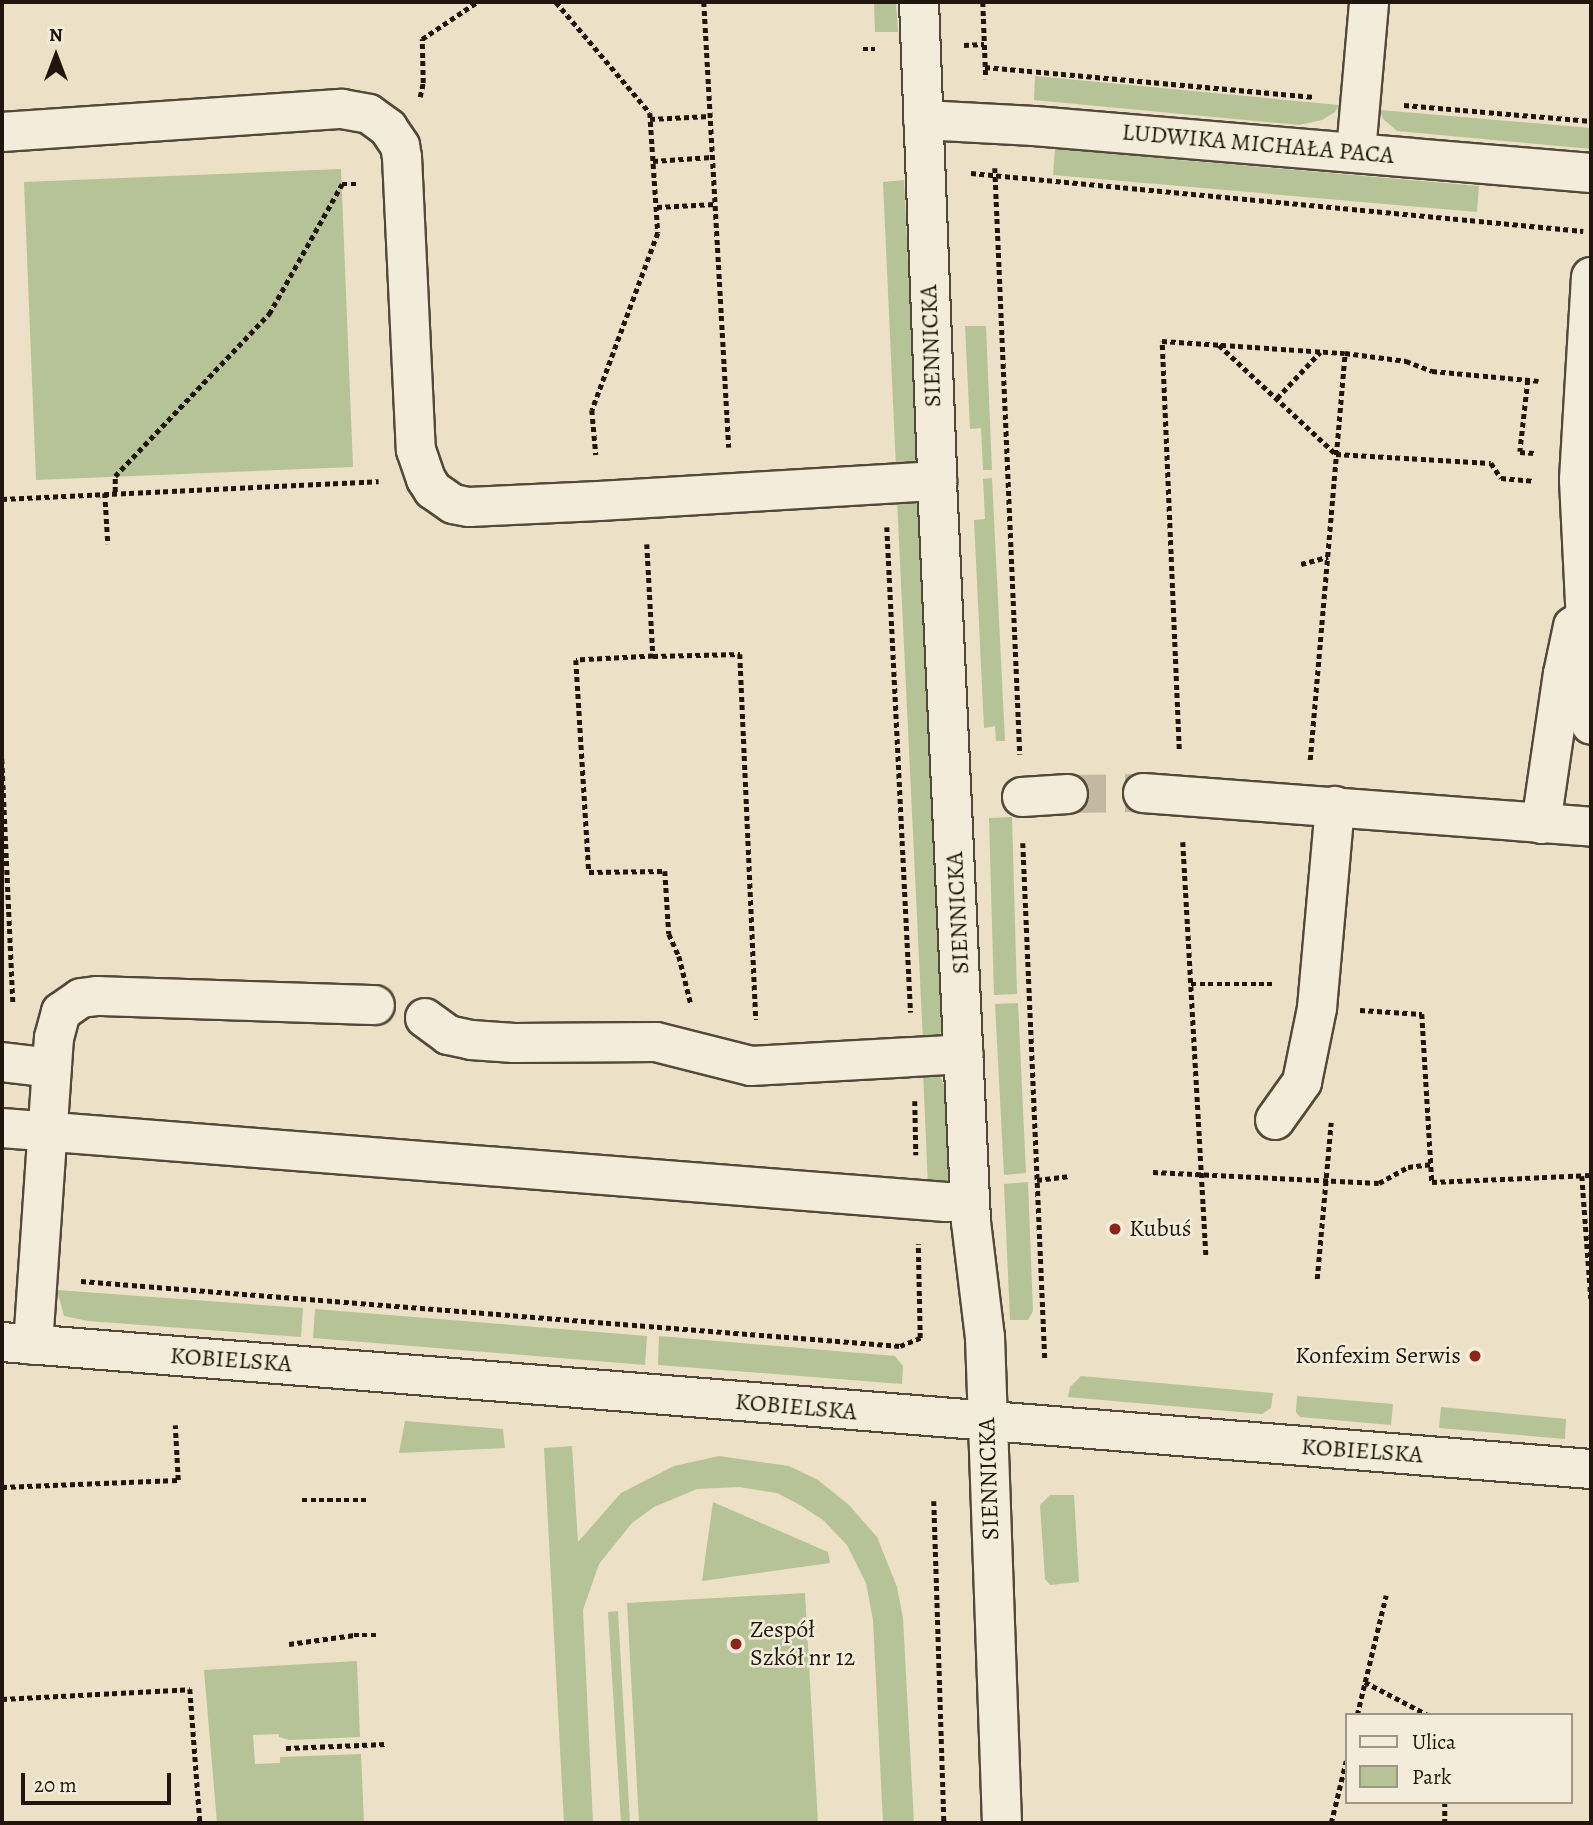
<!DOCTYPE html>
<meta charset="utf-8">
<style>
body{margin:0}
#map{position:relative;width:1593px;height:1825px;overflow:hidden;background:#ece1c6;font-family:Alegreya,serif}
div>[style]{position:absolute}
.green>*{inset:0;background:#b6c396}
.street-tunnel>*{height:38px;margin-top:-19px;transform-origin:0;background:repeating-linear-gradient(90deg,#c3b8a1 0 38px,transparent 0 57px)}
.path>*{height:4.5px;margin-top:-2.25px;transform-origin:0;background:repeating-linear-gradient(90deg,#20160d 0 5px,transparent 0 8.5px)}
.roads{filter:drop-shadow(2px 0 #53493b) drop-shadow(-2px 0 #53493b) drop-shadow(0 2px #53493b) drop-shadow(0 -2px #53493b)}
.street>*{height:38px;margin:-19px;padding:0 19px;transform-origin:19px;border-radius:19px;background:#f3ecda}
.dots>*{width:19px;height:19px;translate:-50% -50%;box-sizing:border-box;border:4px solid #f3ecda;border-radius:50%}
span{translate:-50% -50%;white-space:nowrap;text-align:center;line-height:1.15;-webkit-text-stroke:5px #f3ecda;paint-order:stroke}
.street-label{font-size:24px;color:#20160d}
.poi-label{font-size:24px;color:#20160d}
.left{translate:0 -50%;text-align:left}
.right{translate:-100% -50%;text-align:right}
.frame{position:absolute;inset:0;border:4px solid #20160d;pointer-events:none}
.legend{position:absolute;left:1345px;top:1713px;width:228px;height:91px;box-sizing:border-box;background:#f3ecda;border:2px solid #9f9688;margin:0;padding:9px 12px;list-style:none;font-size:21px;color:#20160d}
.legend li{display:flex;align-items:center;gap:14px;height:35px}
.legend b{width:35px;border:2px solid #9f9688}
.north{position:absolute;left:21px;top:21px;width:70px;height:70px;-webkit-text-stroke:5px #f3ecda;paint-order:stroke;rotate:0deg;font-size:19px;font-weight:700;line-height:28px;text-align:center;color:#20160d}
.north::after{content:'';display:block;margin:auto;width:24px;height:32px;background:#20160d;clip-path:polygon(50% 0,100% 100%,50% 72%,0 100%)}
.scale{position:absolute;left:21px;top:1773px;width:150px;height:32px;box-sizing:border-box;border:4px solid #20160d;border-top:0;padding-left:9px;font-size:21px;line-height:24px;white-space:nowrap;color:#20160d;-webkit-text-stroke:5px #f3ecda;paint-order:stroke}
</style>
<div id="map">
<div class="green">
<div style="clip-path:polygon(874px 2px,896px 2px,898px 32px,875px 32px)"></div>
<div style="clip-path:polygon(1035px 76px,1339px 105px,1335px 112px,1322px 120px,1299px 125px,1034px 100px)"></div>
<div style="clip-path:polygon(1380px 110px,1591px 128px,1591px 149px,1397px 131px,1383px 119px)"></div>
<div style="clip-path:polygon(1055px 149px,1479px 186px,1477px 212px,1053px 175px)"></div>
<div style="clip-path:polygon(341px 169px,353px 467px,36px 480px,24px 182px)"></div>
<div style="clip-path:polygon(904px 180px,918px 467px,896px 468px,883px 182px)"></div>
<div style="clip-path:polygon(965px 326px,986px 326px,992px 470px,983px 470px,981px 428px,970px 429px)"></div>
<div style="clip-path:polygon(992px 478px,1005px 741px,996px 741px,995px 726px,984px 728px,974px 520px,985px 519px,983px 479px)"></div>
<div style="clip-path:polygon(897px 500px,914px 501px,921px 510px,943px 1030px,935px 1039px,923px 1042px)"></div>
<div style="clip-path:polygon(1012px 817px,1017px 994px,994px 995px,989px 818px)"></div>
<div style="clip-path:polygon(1018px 1003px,1026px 1173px,1004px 1175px,995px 1004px)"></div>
<div style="clip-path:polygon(923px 1071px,940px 1077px,947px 1090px,950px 1177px,946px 1183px,928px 1187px)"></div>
<div style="clip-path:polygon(1028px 1182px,1033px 1311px,1028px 1320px,1010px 1320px,1004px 1184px)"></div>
<div style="clip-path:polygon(57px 1290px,303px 1308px,301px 1337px,88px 1321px,64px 1316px)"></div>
<div style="clip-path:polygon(315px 1309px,647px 1336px,645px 1365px,313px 1338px)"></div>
<div style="clip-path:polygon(659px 1336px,895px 1356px,903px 1366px,902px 1384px,658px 1365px)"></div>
<div style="clip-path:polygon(1081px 1376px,1273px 1393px,1271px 1408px,1262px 1414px,1068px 1397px,1070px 1387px)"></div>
<div style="clip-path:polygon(1297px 1396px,1393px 1404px,1391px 1425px,1300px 1417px,1296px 1412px)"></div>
<div style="clip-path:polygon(1441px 1407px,1566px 1419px,1565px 1439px,1439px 1428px)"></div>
<div style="clip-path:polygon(405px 1421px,503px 1429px,505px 1448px,399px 1453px)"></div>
<div style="clip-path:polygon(572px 1446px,578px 1542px,621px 1493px,674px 1466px,719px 1456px,789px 1466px,818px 1480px,849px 1505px,877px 1537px,897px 1587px,903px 1618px,914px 1823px,883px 1823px,873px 1620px,866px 1583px,847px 1545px,823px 1520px,800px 1505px,777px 1493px,739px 1487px,697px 1489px,654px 1507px,632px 1523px,599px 1564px,583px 1610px,593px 1823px,564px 1823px,544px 1448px)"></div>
<div style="clip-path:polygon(1050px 1495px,1074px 1495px,1079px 1582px,1050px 1585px,1045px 1579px,1040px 1505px)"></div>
<div style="clip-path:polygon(713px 1502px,828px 1552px,830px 1563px,702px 1581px)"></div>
<div style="clip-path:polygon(805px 1593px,818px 1823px,639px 1823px,627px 1603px)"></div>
<div style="clip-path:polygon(618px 1611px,630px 1823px,621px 1823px,608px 1612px)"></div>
<div style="clip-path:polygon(357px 1661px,360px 1737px,289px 1740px,279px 1737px,279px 1734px,253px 1735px,255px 1764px,280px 1763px,280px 1757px,361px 1754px,364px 1823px,217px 1823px,204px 1670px)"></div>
</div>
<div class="street-tunnel">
<div style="left:1068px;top:794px;width:75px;rotate:-0.8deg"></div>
</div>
<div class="path">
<div style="left:556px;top:2px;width:145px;rotate:49.7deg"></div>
<div style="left:650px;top:113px;width:120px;rotate:86.2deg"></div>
<div style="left:658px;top:233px;width:189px;rotate:110.4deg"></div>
<div style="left:592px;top:410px;width:45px;rotate:84.9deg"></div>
<div style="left:704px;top:2px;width:446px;rotate:86.8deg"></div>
<div style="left:983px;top:2px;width:77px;rotate:87.8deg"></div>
<div style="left:964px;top:45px;width:20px;rotate:-3deg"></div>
<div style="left:863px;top:49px;width:12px"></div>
<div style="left:985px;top:67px;width:331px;rotate:5.2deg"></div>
<div style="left:420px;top:97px;width:14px;rotate:-78deg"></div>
<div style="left:423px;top:83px;width:44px;rotate:-91.3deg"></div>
<div style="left:422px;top:39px;width:66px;rotate:-33.9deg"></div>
<div style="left:1404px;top:105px;width:188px;rotate:4.9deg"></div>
<div style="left:650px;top:119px;width:60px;rotate:-2.9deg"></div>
<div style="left:653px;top:161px;width:59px;rotate:-3.9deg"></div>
<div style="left:995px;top:168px;width:587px;rotate:87.56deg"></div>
<div style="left:971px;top:173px;width:615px;rotate:5.41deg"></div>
<div style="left:657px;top:207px;width:58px;rotate:-3deg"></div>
<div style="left:1219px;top:345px;width:160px;rotate:43deg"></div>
<div style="left:1336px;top:454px;width:155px;rotate:3.3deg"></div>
<div style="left:1491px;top:463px;width:18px;rotate:56deg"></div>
<div style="left:1501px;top:478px;width:33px;rotate:5deg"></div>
<div style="left:1528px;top:380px;width:72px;rotate:96.3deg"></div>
<div style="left:1520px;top:452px;width:14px;rotate:4deg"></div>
<div style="left:1277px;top:398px;width:63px;rotate:-46.9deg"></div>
<div style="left:115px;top:492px;width:16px;rotate:-90deg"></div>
<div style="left:115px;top:476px;width:224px;rotate:-46.5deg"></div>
<div style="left:269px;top:314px;width:149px;rotate:-60.7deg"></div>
<div style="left:342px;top:184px;width:15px"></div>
<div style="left:105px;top:493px;width:51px;rotate:86.6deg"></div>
<div style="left:2px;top:499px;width:377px;rotate:-2.7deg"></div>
<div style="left:887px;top:527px;width:486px;rotate:87.2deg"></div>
<div style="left:647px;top:544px;width:112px;rotate:86.9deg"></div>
<div style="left:653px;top:656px;width:77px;rotate:177deg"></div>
<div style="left:576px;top:660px;width:212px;rotate:86.5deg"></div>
<div style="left:589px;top:872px;width:76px;rotate:-0.8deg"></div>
<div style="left:665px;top:871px;width:63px;rotate:86.4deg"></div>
<div style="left:669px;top:934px;width:24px;rotate:66deg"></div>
<div style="left:679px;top:956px;width:49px;rotate:76deg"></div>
<div style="left:1301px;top:564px;width:28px;rotate:-15deg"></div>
<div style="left:653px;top:656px;width:87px;rotate:-1.3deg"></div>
<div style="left:740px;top:654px;width:366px;rotate:87.5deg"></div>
<div style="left:1179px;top:749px;width:408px;rotate:-92.4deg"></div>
<div style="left:1162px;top:341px;width:183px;rotate:3.8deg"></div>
<div style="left:1345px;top:353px;width:62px;rotate:7.5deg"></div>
<div style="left:1406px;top:361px;width:28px;rotate:21deg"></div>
<div style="left:1432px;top:371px;width:107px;rotate:5.3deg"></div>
<div style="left:2px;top:759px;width:245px;rotate:87.4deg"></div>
<div style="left:1310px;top:760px;width:409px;rotate:-85.1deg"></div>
<div style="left:1183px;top:842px;width:415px;rotate:86.8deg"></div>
<div style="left:1023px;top:843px;width:517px;rotate:87.56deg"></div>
<div style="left:1191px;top:984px;width:83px"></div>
<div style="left:1360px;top:1010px;width:62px;rotate:3.7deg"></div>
<div style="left:1422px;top:1014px;width:168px;rotate:86.6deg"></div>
<div style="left:1432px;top:1182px;width:159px;rotate:-2.5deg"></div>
<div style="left:915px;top:1101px;width:54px;rotate:88.9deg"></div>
<div style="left:1153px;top:1172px;width:226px;rotate:2.8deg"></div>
<div style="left:1379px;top:1183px;width:33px;rotate:-29deg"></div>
<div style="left:1408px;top:1167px;width:24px;rotate:-7deg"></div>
<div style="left:1582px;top:1176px;width:123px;rotate:85.8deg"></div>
<div style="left:1037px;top:1180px;width:31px;rotate:-7deg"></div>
<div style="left:1317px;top:1279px;width:157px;rotate:-84.9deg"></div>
<div style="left:81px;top:1281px;width:822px;rotate:4.54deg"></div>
<div style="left:900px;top:1346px;width:22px;rotate:-22deg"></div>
<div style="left:920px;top:1338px;width:94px;rotate:-91.2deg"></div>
<div style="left:2px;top:1487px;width:176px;rotate:-2.3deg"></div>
<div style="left:178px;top:1480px;width:55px;rotate:-93.1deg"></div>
<div style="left:302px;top:1500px;width:67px"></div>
<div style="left:934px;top:1501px;width:322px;rotate:88.2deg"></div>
<div style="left:289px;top:1644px;width:66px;rotate:-7.9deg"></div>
<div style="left:354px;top:1635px;width:25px"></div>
<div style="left:1365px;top:1682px;width:71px;rotate:27.6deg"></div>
<div style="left:2px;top:1699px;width:188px;rotate:-3deg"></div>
<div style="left:190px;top:1689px;width:134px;rotate:85.7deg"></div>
<div style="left:1357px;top:1715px;width:123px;rotate:-76.4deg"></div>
<div style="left:286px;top:1748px;width:100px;rotate:-2.3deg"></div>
<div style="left:1445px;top:1802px;width:21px;rotate:90deg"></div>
<div style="left:1331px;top:1823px;width:64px;rotate:-76.4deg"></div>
</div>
<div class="roads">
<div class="street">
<div style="left:919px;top:2px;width:479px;rotate:87.8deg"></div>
<div style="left:937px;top:481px;width:742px;rotate:87.37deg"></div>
<div style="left:971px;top:1222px;width:116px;rotate:83.1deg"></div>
<div style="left:985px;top:1337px;width:486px;rotate:88deg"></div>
<div style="left:923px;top:120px;width:111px;rotate:3.1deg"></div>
<div style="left:1034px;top:126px;width:559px;rotate:4.82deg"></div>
<div style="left:2px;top:132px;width:341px;rotate:-3.9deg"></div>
<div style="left:342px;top:109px;width:27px;rotate:10deg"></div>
<div style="left:369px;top:114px;width:24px;rotate:36deg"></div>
<div style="left:388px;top:128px;width:22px;rotate:56deg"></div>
<div style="left:400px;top:146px;width:11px;rotate:80deg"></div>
<div style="left:402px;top:157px;width:293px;rotate:87.3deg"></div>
<div style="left:416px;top:450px;width:31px;rotate:71deg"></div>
<div style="left:426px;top:479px;width:13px;rotate:58deg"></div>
<div style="left:433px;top:490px;width:24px;rotate:35deg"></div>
<div style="left:453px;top:504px;width:16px;rotate:11deg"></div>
<div style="left:469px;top:507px;width:130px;rotate:-2.6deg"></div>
<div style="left:599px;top:501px;width:339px;rotate:-3.4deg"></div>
<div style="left:1356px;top:152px;width:151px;rotate:-85deg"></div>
<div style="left:1591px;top:277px;width:203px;rotate:93.4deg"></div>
<div style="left:1579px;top:480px;width:245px;rotate:87.2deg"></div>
<div style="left:1143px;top:793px;width:449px;rotate:4.3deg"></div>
<div style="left:1022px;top:797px;width:46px;rotate:-3.7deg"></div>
<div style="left:1541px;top:824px;width:152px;rotate:-81.7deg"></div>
<div style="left:1563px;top:674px;width:49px;rotate:-78.2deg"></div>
<div style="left:425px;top:1018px;width:29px;rotate:36deg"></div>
<div style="left:448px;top:1035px;width:24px;rotate:12deg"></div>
<div style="left:471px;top:1040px;width:43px;rotate:4deg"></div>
<div style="left:514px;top:1043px;width:142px;rotate:-0.4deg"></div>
<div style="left:656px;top:1042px;width:98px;rotate:14.2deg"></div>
<div style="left:751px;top:1066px;width:213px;rotate:-3.2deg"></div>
<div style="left:2px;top:1062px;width:50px;rotate:6.8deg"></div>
<div style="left:1275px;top:1120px;width:47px;rotate:-54.6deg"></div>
<div style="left:1302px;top:1082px;width:76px;rotate:-78.5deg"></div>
<div style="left:1317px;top:1008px;width:203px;rotate:-84.9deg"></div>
<div style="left:2px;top:1128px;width:947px;rotate:4.48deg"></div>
<div style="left:946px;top:1202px;width:24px"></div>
<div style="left:2px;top:1342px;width:1594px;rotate:4.57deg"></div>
<div style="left:33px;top:1345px;width:308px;rotate:-86.1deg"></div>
<div style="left:54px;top:1038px;width:27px;rotate:-75deg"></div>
<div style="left:61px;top:1012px;width:24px;rotate:-35deg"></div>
<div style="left:81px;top:998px;width:17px;rotate:-7deg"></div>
<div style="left:98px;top:996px;width:277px;rotate:1.9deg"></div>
</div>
</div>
<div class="dots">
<div style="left:1115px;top:1229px;background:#8f2418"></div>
<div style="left:1475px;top:1356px;background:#8f2418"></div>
<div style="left:736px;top:1644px;background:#8f2418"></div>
</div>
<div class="street-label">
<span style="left:1258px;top:144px;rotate:5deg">LUDWIKA MICHAŁA PACA</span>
<span style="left:931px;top:346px;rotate:-92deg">SIENNICKA</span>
<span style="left:958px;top:913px;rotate:-93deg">SIENNICKA</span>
<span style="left:231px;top:1360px;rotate:4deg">KOBIELSKA</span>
<span style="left:796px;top:1407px;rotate:5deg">KOBIELSKA</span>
<span style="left:1362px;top:1451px;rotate:4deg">KOBIELSKA</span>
<span style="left:989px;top:1479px;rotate:-92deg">SIENNICKA</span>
</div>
<div class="poi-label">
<span class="left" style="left:1129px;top:1229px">Kubuś</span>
<span class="right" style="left:1461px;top:1356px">Konfexim Serwis</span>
<span class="left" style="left:750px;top:1644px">Zespół<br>Szkół nr 12</span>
</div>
<div class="frame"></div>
<ul class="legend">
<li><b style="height:9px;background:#f3ecda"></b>Ulica</li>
<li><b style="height:19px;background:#b6c396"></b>Park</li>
</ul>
<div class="north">N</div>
<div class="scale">20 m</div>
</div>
